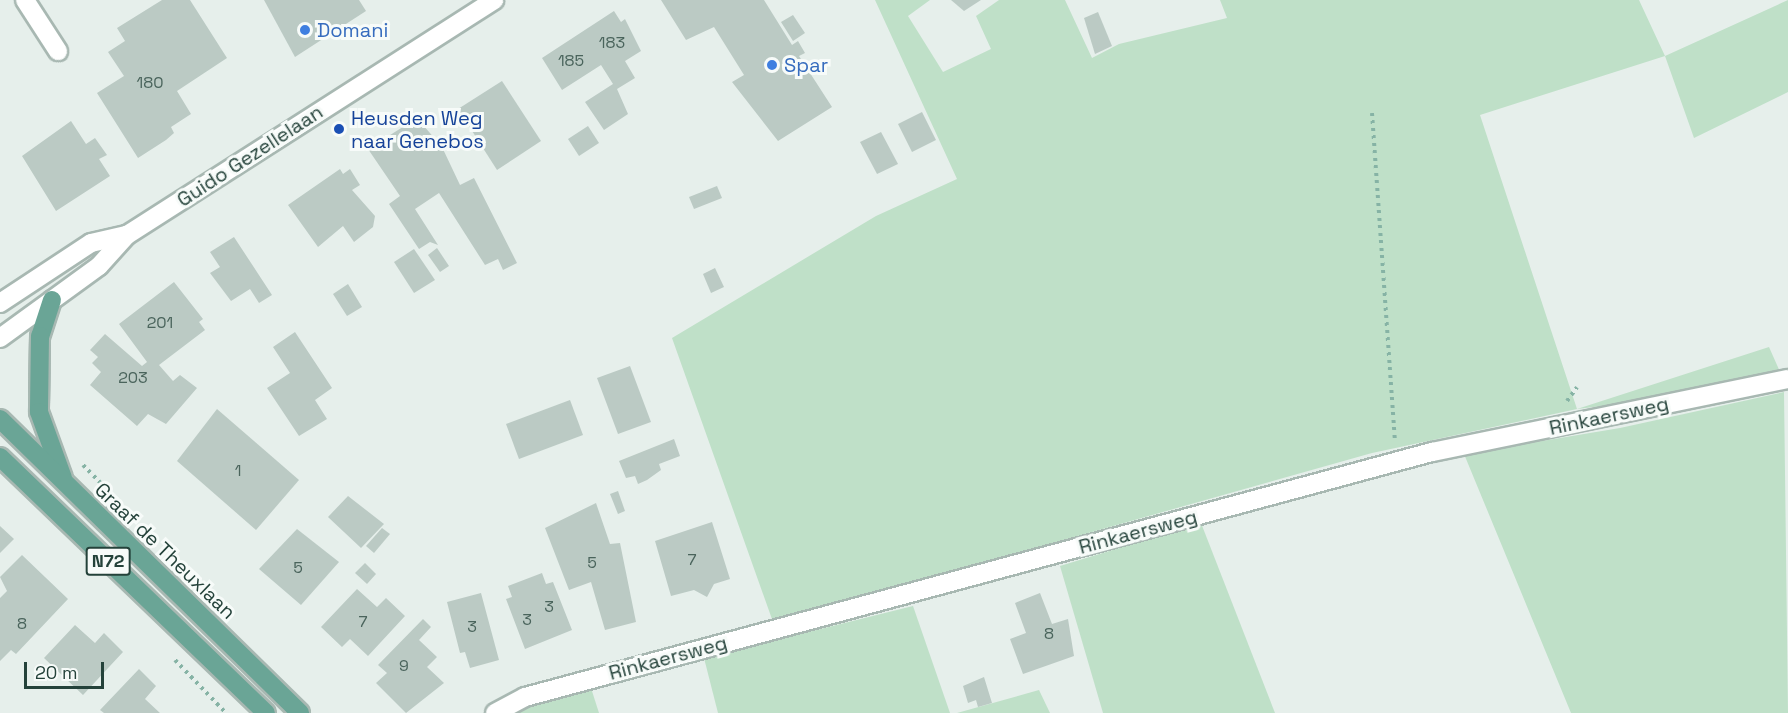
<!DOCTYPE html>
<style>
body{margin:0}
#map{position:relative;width:1788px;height:713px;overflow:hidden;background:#e6efeb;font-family:"Space Grotesk",sans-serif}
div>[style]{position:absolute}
.green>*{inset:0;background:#bfe0c8}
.building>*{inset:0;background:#bbcac4}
.path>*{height:4px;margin-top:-2px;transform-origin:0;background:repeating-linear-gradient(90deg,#86b3a5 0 3px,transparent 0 7.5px)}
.roads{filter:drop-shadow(2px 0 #a8b8b2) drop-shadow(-2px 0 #a8b8b2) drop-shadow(0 2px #a8b8b2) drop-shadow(0 -2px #a8b8b2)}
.street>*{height:18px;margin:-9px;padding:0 9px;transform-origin:9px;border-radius:9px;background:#fff}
.secondary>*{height:18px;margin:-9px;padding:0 9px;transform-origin:9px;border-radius:9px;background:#fff}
.primary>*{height:18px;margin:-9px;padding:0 9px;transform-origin:9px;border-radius:9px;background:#6aa596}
.dots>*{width:16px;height:16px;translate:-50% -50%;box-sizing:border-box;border:3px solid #f7fbf9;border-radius:50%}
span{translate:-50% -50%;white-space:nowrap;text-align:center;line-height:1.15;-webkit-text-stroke:6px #f7fbf9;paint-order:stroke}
.number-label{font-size:16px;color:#4a645c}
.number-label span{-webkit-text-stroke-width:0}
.shield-label span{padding:2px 4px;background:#f7fbf9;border:2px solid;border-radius:4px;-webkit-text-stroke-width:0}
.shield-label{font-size:18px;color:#24423a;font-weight:700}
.shop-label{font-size:20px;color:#366cbe}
.left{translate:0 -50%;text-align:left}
.transit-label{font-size:20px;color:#164399}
.street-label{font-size:20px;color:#24423a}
.scale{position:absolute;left:24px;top:662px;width:80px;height:27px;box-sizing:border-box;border:3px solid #24423a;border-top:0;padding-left:8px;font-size:18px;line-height:21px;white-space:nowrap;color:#24423a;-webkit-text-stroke:4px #f7fbf9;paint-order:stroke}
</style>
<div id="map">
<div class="green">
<div style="clip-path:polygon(875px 0,930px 0,908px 16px,943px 72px,991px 49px,976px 16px,999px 0,1065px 0,1092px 58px,1119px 44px,1227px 18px,1220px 0,1639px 0,1665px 56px,1788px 0,1788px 92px,1694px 138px,1665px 56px,1480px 115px,1577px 409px,1769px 347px,1781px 374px,1653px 400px,1577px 409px,1372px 453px,773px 622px,672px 338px,876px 216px,957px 179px)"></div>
<div style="clip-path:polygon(1784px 392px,1788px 713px,1571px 713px,1464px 454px,1620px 428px)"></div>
<div style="clip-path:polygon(1201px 523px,1275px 713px,1103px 713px,1060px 566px)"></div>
<div style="clip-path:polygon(913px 606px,950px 713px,718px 713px,704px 658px)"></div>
<div style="clip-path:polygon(591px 688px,599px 713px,515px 713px,523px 709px)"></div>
<div style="clip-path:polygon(1039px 690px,1050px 713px,957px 713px)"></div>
</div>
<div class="building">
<div style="clip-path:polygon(162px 0,190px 0,227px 58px,177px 91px,191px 114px,171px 127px,174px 133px,166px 140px,138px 158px,97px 93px,124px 76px,108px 52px,125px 41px,117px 28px)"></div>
<div style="clip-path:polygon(264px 0,359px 0,366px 11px,295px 57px)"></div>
<div style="clip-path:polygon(661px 0,764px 0,792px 45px,798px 41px,805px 53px,799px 56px,832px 107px,778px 141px,732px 82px,744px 75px,714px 27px,686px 40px)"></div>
<div style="clip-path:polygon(951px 0,981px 0,964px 11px)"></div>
<div style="clip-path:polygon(614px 11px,621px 22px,625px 19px,641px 51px,625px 61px,635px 78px,617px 89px,628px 114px,604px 130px,585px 102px,613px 84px,601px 65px,562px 90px,542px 58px)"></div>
<div style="clip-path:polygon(1098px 12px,1112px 46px,1095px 54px,1084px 18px)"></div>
<div style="clip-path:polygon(793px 15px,805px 33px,793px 41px,781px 22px)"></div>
<div style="clip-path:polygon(502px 81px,541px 141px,497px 170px,458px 109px)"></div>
<div style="clip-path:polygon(922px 112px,936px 140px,912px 152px,898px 124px)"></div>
<div style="clip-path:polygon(417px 118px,442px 147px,460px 185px,474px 178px,517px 263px,503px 270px,498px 259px,485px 265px,439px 193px,415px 209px,438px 245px,430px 242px,419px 249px,389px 204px,400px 196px,368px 149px)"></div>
<div style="clip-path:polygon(71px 121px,86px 144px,95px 138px,107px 155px,99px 159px,110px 176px,56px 211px,22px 156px)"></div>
<div style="clip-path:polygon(588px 126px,599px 143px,579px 156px,568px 139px)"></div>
<div style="clip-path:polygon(881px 132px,898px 164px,877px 174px,860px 142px)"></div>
<div style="clip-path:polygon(340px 169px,343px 174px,350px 169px,360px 185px,352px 190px,375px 216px,373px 227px,354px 242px,343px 226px,318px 247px,288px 205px)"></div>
<div style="clip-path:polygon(717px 186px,722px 198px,694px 209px,689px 197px)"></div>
<div style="clip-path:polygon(234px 237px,272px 295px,259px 303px,250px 289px,231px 301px,210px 273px,220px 267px,210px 252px)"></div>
<div style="clip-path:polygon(437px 248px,449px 266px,440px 272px,428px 255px)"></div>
<div style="clip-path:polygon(414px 249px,435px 280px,414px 293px,394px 262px)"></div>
<div style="clip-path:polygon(715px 268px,724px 287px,711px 293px,703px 274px)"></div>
<div style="clip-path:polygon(174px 282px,203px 319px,199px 322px,205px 330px,159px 365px,173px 381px,180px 375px,197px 388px,166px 424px,148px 414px,137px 426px,90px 385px,101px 372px,92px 363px,98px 357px,90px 350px,105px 334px,142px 366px,147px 362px,119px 324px)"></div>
<div style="clip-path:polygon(348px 284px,362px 307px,347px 316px,333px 294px)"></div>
<div style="clip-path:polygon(295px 332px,332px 388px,315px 400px,327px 419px,299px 436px,267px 388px,290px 373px,273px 347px)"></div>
<div style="clip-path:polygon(630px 366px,651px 422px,618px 434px,597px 378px)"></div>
<div style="clip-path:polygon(570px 400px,583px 435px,519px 459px,506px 424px)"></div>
<div style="clip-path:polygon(217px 409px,299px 480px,256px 530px,177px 461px)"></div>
<div style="clip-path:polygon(674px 439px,680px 456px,659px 464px,661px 470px,647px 480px,638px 484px,635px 476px,626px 478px,619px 461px)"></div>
<div style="clip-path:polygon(618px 491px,625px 511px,618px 514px,610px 494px)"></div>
<div style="clip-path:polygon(348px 496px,384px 524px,361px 548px,328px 517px)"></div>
<div style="clip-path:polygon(596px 503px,610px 544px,620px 543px,636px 622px,605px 630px,591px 582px,569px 590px,545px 528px)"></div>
<div style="clip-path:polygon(712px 522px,730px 579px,714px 584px,707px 597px,694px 590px,671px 596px,655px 541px)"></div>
<div style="clip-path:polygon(0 526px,14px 539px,0 553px)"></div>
<div style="clip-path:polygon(382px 528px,390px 534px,374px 553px,366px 546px)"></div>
<div style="clip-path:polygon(297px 529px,339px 562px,301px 605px,259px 569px)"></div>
<div style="clip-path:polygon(22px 555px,68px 599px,16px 654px,11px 650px,0 661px,0 598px,7px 591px,0 577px)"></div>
<div style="clip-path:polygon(365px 563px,376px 574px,367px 584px,355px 573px)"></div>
<div style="clip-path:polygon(542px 573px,546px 584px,553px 582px,572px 630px,525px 649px,506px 599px,512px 597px,508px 586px)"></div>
<div style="clip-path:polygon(357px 589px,377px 607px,386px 598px,405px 616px,368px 656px,350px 639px,342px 647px,321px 627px)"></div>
<div style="clip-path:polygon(481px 593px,499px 660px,470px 668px,465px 652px,460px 653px,447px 602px)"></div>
<div style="clip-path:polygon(1040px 593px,1052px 624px,1068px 619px,1074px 656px,1023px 674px,1010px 639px,1026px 633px,1015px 603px)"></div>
<div style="clip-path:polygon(423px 619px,431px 627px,419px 640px,437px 657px,427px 667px,444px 683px,406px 713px,376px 683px,387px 673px,378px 665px)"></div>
<div style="clip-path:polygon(75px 625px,95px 643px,104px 633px,123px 652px,83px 695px,44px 658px)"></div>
<div style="clip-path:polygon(139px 669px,156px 686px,145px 699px,160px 713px,104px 713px,100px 710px)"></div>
<div style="clip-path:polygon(984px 677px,992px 703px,978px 707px,976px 700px,968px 703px,963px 686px)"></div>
</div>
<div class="path">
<div style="left:1372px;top:113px;width:328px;rotate:86deg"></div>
<div style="left:1567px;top:401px;width:17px;rotate:-54deg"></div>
<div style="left:83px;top:465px;width:78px;rotate:45.5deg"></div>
<div style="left:175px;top:660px;width:74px;rotate:46.1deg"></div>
</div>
<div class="roads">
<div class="street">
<div style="left:25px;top:0;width:61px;rotate:57.1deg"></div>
<div style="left:495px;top:713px;width:34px;rotate:-28deg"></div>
<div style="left:525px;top:697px;width:940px;rotate:-15.12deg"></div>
<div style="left:1432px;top:452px;width:363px;rotate:-11.6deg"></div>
</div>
<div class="secondary">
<div style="left:0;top:303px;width:109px;rotate:-33.4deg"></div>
<div style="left:91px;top:243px;width:37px;rotate:-13deg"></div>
<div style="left:0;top:338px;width:122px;rotate:-36deg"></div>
<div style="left:99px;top:266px;width:42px;rotate:-47.9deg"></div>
<div style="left:127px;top:235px;width:436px;rotate:-32.6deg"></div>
</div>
<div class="primary">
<div style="left:52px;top:300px;width:38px;rotate:108deg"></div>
<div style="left:40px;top:336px;width:76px;rotate:90.8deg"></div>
<div style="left:39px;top:412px;width:70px;rotate:70deg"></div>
<div style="left:0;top:419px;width:420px;rotate:44.4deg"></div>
<div style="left:0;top:457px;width:369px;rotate:43.9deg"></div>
</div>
</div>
<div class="dots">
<div style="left:305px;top:30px;background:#3f7fe0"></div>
<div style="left:772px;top:65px;background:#3f7fe0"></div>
<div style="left:339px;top:129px;background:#1a4fb4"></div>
</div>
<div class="number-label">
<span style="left:612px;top:43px">183</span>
<span style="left:571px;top:61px">185</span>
<span style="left:150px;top:83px">180</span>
<span style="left:160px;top:323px">201</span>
<span style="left:133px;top:378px">203</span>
<span style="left:238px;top:471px">1</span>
<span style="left:692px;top:560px">7</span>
<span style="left:592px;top:563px">5</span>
<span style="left:298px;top:568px">5</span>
<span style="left:549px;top:607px">3</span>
<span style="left:527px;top:620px">3</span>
<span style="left:363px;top:622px">7</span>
<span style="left:22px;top:624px">8</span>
<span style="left:472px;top:627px">3</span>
<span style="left:1049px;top:634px">8</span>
<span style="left:404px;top:666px">9</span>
</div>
<div class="shield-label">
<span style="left:108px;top:561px">N72</span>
</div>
<div class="shop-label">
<span class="left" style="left:317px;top:30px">Domani</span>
<span class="left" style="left:784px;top:65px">Spar</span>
</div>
<div class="transit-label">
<span class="left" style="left:351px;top:130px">Heusden Weg<br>naar Genebos</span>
</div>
<div class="street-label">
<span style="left:250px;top:156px;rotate:-33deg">Guido Gezellelaan</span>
<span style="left:1609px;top:416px;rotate:-12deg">Rinkaersweg</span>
<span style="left:1138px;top:532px;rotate:-15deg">Rinkaersweg</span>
<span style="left:165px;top:551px;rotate:44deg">Graaf de Theuxlaan</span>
<span style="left:668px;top:658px;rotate:-15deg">Rinkaersweg</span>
</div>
<div class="scale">20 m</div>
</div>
